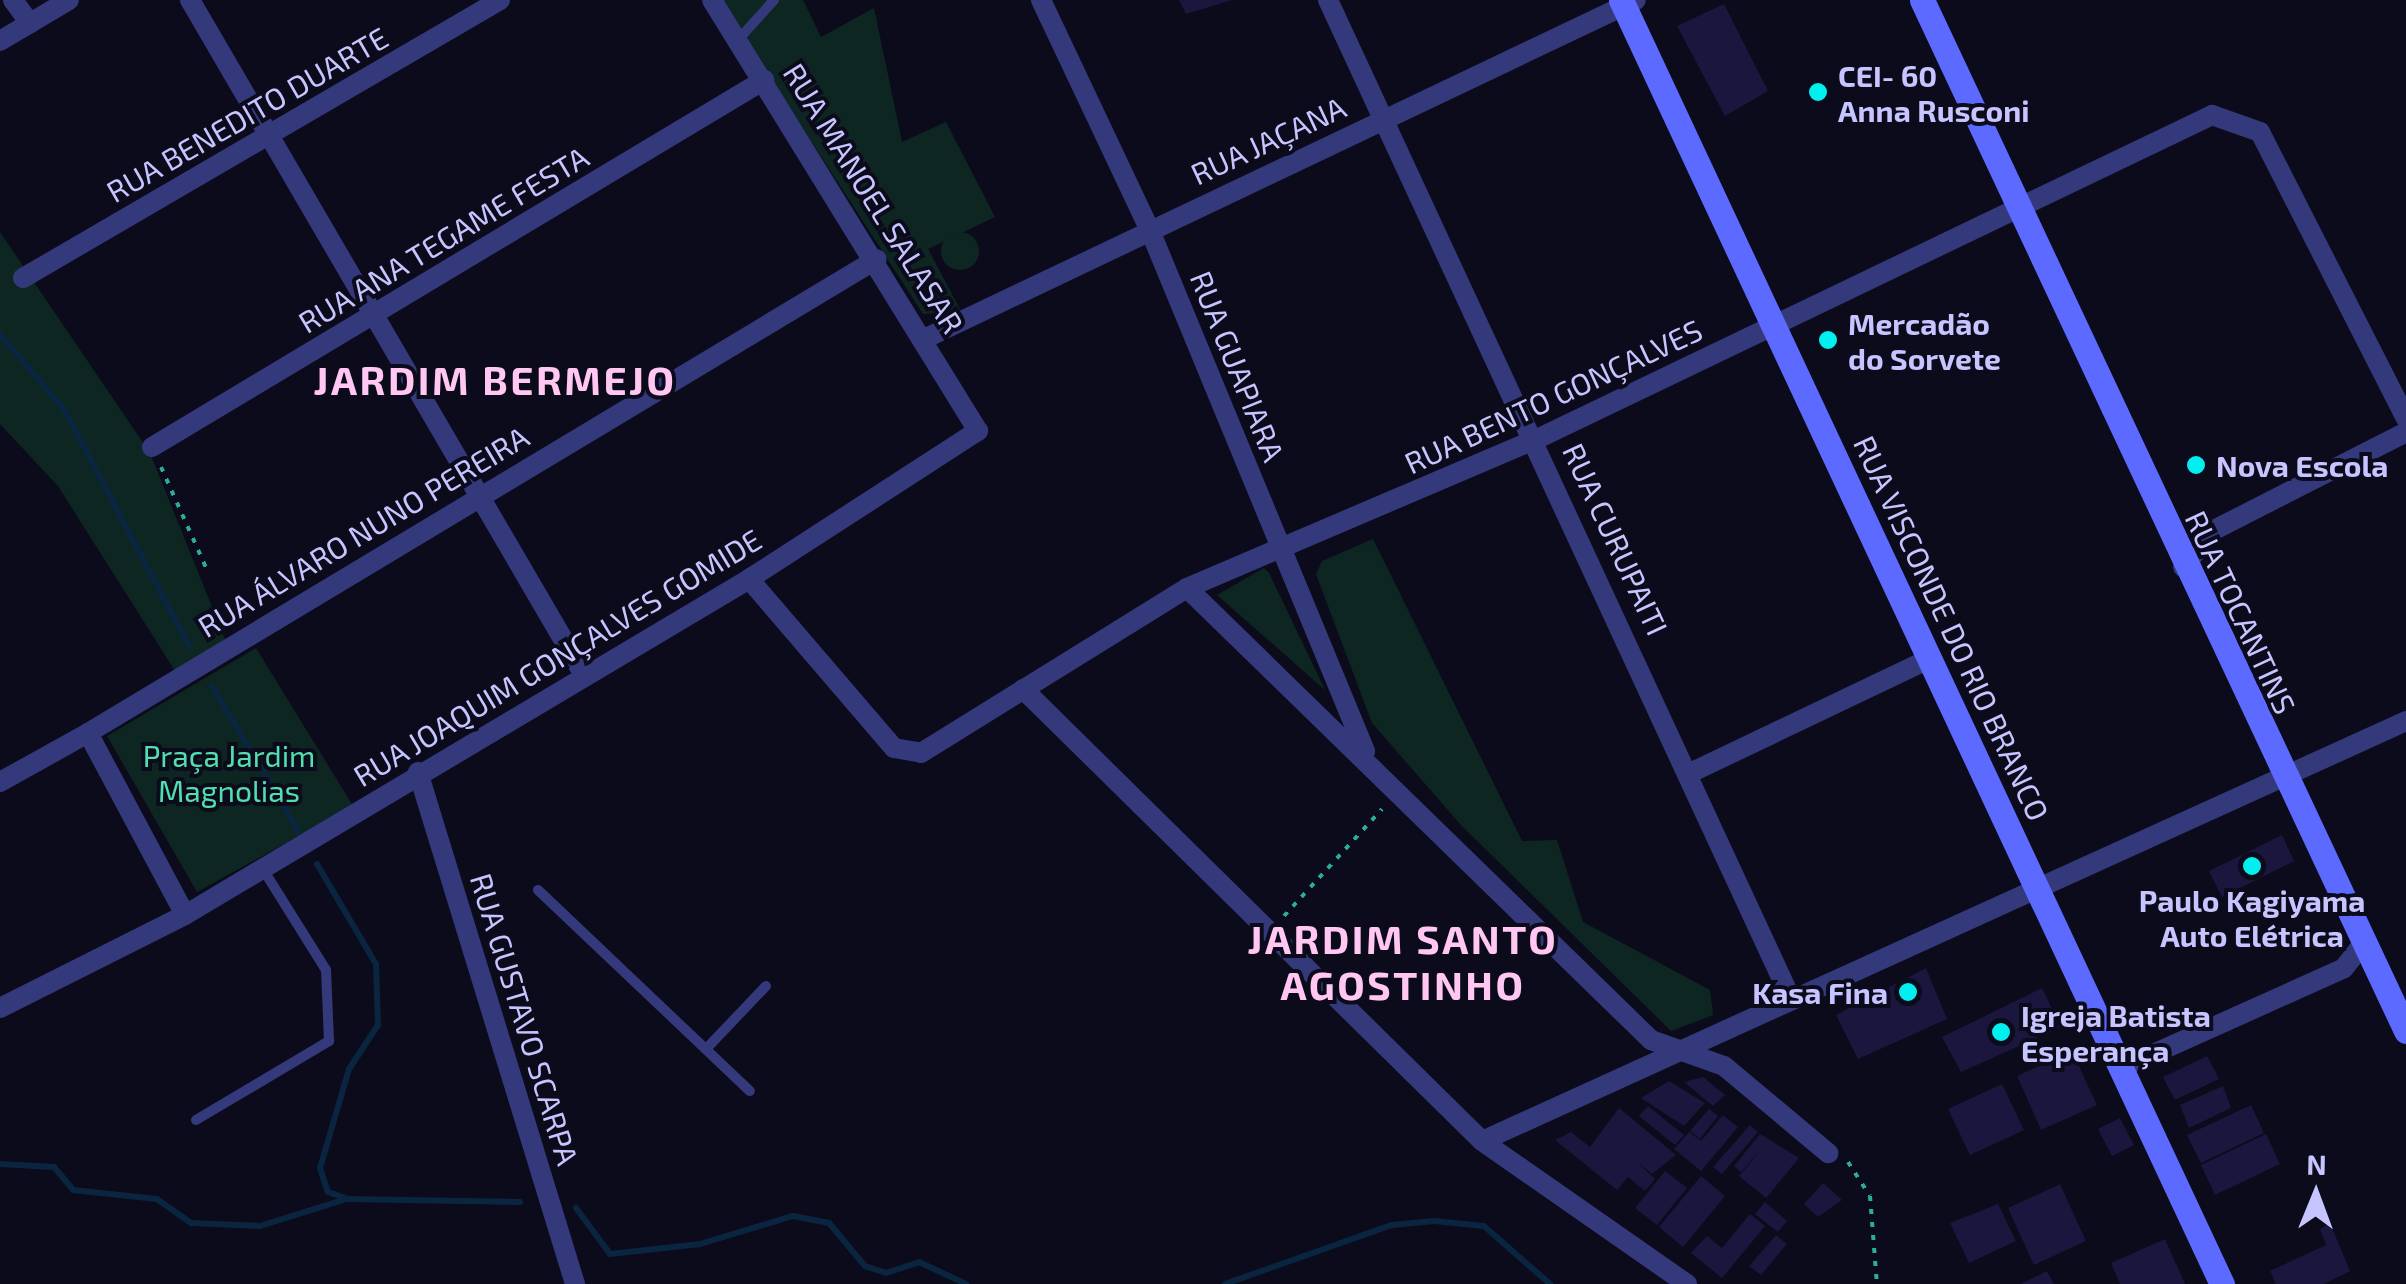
<!DOCTYPE html>
<meta charset="utf-8">
<style>
body{margin:0}
#map{position:relative;width:2406px;height:1284px;overflow:hidden;background:#0c0b1c;font-family:"Exo 2",sans-serif}
div>[style]{position:absolute}
.green>*{inset:0;background:#0e2622}
.round{border-radius:50%}
.stream>*{height:6px;margin:-3px;padding:0 3px;transform-origin:3px;border-radius:3px;background:#0a2540}
.building>*{inset:0;background:#1a163d}
.path>*{height:4px;margin-top:-2px;transform-origin:0;background:repeating-linear-gradient(90deg,#2aae98 0 5px,transparent 0 13px)}
.lane>*{height:10px;margin:-5px;padding:0 5px;transform-origin:5px;border-radius:5px;background:#34397c}
.street>*{height:20px;margin:-10px;padding:0 10px;transform-origin:10px;border-radius:10px;background:#34397c}
.secondary>*{height:25px;margin:-12.5px;padding:0 12.5px;transform-origin:12.5px;border-radius:12.5px;background:#5c6aff}
.dots>*{width:28px;height:28px;translate:-50% -50%;box-sizing:border-box;border:5px solid #0c0b1c;border-radius:50%}
span{translate:-50% -50%;white-space:nowrap;text-align:center;line-height:1.15;-webkit-text-stroke:8px #0c0b1c;paint-order:stroke}
.poi-label{font-size:30px;color:#c6c5ff;font-weight:700}
.left{translate:0 -50%;text-align:left}
.right{translate:-100% -50%;text-align:right}
.street-label{font-size:30px;color:#c6c5ff}
.park-label{font-size:30px;color:#51e0ad}
.district-label{font-size:40px;color:#ffc7f1;font-weight:700;letter-spacing:2.5px}
.north{position:absolute;left:2266px;top:1144px;width:100px;height:100px;-webkit-text-stroke:8px #0c0b1c;paint-order:stroke;rotate:1deg;font-size:28px;font-weight:700;line-height:40px;text-align:center;color:#c6c5ff}
.north::after{content:'';display:block;margin:auto;width:35px;height:45px;background:#c6c5ff;clip-path:polygon(50% 0,100% 100%,50% 72%,0 100%)}
</style>
<div id="map">
<div class="green">
<div style="clip-path:polygon(720px 0,803px 0,821px 37px,874px 8px,902px 142px,946px 122px,995px 217px,928px 249px,961px 311px,923px 314px)"></div>
<div style="clip-path:polygon(0 232px,150px 453px,225px 639px,177px 674px,58px 486px,0 424px)"></div>
<div class="round" style="left:941px;top:232px;width:38px;height:38px"></div>
<div style="clip-path:polygon(1373px 539px,1522px 841px,1557px 840px,1583px 922px,1710px 990px,1713px 1015px,1671px 1031px,1461px 825px,1372px 723px,1316px 574px,1322px 561px)"></div>
<div style="clip-path:polygon(1264px 568px,1269px 573px,1325px 690px,1217px 595px)"></div>
<div style="clip-path:polygon(256px 648px,353px 806px,197px 892px,107px 736px)"></div>
</div>
<div class="stream">
<div style="left:0;top:334px;width:101px;rotate:49.8deg"></div>
<div style="left:65px;top:411px;width:266px;rotate:62.2deg"></div>
<div style="left:212px;top:686px;width:169px;rotate:59.3deg"></div>
<div style="left:317px;top:864px;width:116px;rotate:59.5deg"></div>
<div style="left:376px;top:964px;width:61px;rotate:88.1deg"></div>
<div style="left:378px;top:1025px;width:53px;rotate:123.4deg"></div>
<div style="left:349px;top:1069px;width:103px;rotate:106.3deg"></div>
<div style="left:320px;top:1168px;width:25px;rotate:72deg"></div>
<div style="left:328px;top:1192px;width:18px;rotate:19deg"></div>
<div style="left:0;top:1164px;width:54px;rotate:3.2deg"></div>
<div style="left:54px;top:1167px;width:30px;rotate:50deg"></div>
<div style="left:73px;top:1190px;width:84px;rotate:6.1deg"></div>
<div style="left:157px;top:1199px;width:42px;rotate:35.2deg"></div>
<div style="left:191px;top:1223px;width:69px;rotate:2.5deg"></div>
<div style="left:260px;top:1226px;width:90px;rotate:-17.4deg"></div>
<div style="left:346px;top:1199px;width:174px;rotate:1deg"></div>
<div style="left:576px;top:1208px;width:57px;rotate:53.5deg"></div>
<div style="left:610px;top:1254px;width:91px;rotate:-6.3deg"></div>
<div style="left:700px;top:1244px;width:97px;rotate:-16.8deg"></div>
<div style="left:793px;top:1216px;width:37px;rotate:11deg"></div>
<div style="left:829px;top:1223px;width:56px;rotate:50.1deg"></div>
<div style="left:865px;top:1266px;width:22px;rotate:18deg"></div>
<div style="left:886px;top:1273px;width:35px;rotate:-18deg"></div>
<div style="left:919px;top:1262px;width:52px;rotate:25.1deg"></div>
<div style="left:1225px;top:1284px;width:177px;rotate:-19.5deg"></div>
<div style="left:1392px;top:1225px;width:42px;rotate:-5.4deg"></div>
<div style="left:1434px;top:1221px;width:50px;rotate:5.7deg"></div>
<div style="left:1484px;top:1226px;width:88px;rotate:41.3deg"></div>
</div>
<div class="building">
<div style="clip-path:polygon(1179px 0,1232px 0,1186px 14px)"></div>
<div style="clip-path:polygon(1724px 4px,1768px 91px,1725px 116px,1677px 26px)"></div>
<div style="clip-path:polygon(2282px 835px,2294px 861px,2222px 897px,2209px 871px)"></div>
<div style="clip-path:polygon(1926px 968px,1947px 1019px,1858px 1059px,1836px 1015px)"></div>
<div style="clip-path:polygon(2042px 988px,2061px 1027px,1961px 1072px,1942px 1037px)"></div>
<div style="clip-path:polygon(2072px 1051px,2097px 1105px,2041px 1130px,2017px 1076px)"></div>
<div style="clip-path:polygon(2207px 1056px,2219px 1079px,2175px 1100px,2163px 1077px)"></div>
<div style="clip-path:polygon(1703px 1077px,1725px 1095px,1713px 1106px,1684px 1082px)"></div>
<div style="clip-path:polygon(1669px 1081px,1705px 1103px,1684px 1126px,1641px 1098px)"></div>
<div style="clip-path:polygon(2002px 1084px,2024px 1130px,1970px 1155px,1948px 1109px)"></div>
<div style="clip-path:polygon(2223px 1086px,2231px 1108px,2189px 1128px,2180px 1105px)"></div>
<div style="clip-path:polygon(2251px 1105px,2264px 1133px,2201px 1163px,2187px 1135px)"></div>
<div style="clip-path:polygon(1648px 1106px,1684px 1135px,1675px 1145px,1639px 1116px)"></div>
<div style="clip-path:polygon(1619px 1108px,1676px 1155px,1652px 1174px,1636px 1161px,1655px 1179px,1645px 1191px,1628px 1177px,1617px 1190px,1555px 1140px,1571px 1132px,1590px 1147px)"></div>
<div style="clip-path:polygon(1709px 1109px,1718px 1116px,1700px 1139px,1690px 1131px)"></div>
<div style="clip-path:polygon(1723px 1115px,1738px 1127px,1701px 1171px,1674px 1149px,1689px 1132px,1701px 1141px)"></div>
<div style="clip-path:polygon(2120px 1118px,2134px 1145px,2112px 1156px,2098px 1129px)"></div>
<div style="clip-path:polygon(1750px 1125px,1758px 1132px,1722px 1174px,1713px 1167px)"></div>
<div style="clip-path:polygon(1760px 1134px,1799px 1158px,1766px 1198px,1739px 1176px,1765px 1145px,1741px 1172px,1734px 1166px)"></div>
<div style="clip-path:polygon(2266px 1134px,2280px 1164px,2215px 1195px,2201px 1165px)"></div>
<div style="clip-path:polygon(1665px 1171px,1687px 1188px,1657px 1225px,1635px 1208px)"></div>
<div style="clip-path:polygon(1701px 1176px,1725px 1196px,1683px 1247px,1659px 1227px)"></div>
<div style="clip-path:polygon(1823px 1183px,1842px 1200px,1818px 1217px,1804px 1204px)"></div>
<div style="clip-path:polygon(2060px 1184px,2086px 1241px,2034px 1265px,2008px 1208px)"></div>
<div style="clip-path:polygon(1765px 1202px,1787px 1221px,1778px 1232px,1755px 1214px)"></div>
<div style="clip-path:polygon(1998px 1204px,2016px 1241px,1969px 1263px,1950px 1223px)"></div>
<div style="clip-path:polygon(1750px 1214px,1765px 1226px,1722px 1278px,1691px 1253px,1707px 1236px,1722px 1248px)"></div>
<div style="clip-path:polygon(2330px 1223px,2350px 1271px,2324px 1284px,2276px 1284px,2270px 1271px,2326px 1245px,2320px 1229px)"></div>
<div style="clip-path:polygon(1776px 1235px,1787px 1244px,1761px 1275px,1749px 1266px)"></div>
<div style="clip-path:polygon(2165px 1239px,2185px 1284px,2120px 1284px,2111px 1263px)"></div>
<div style="clip-path:polygon(2047px 1271px,2054px 1284px,2021px 1284px)"></div>
</div>
<div class="path">
<div style="left:161px;top:467px;width:115px;rotate:65.9deg"></div>
<div style="left:1284px;top:916px;width:145px;rotate:-47.5deg"></div>
<div style="left:1848px;top:1162px;width:40px;rotate:57.1deg"></div>
<div style="left:1870px;top:1196px;width:88px;rotate:85.5deg"></div>
</div>
<div class="lane">
<div style="left:738px;top:40px;width:54px;rotate:-48deg"></div>
<div style="left:538px;top:890px;width:292px;rotate:43.5deg"></div>
<div style="left:706px;top:1049px;width:87px;rotate:-46.4deg"></div>
<div style="left:196px;top:1120px;width:155px;rotate:-30.7deg"></div>
<div style="left:329px;top:1041px;width:71px;rotate:-92.4deg"></div>
<div style="left:326px;top:970px;width:119px;rotate:-122deg"></div>
</div>
<div class="street">
<div style="left:13px;top:0;width:29px;rotate:54deg"></div>
<div style="left:190px;top:0;width:782px;rotate:59.73deg"></div>
<div style="left:1041px;top:0;width:252px;rotate:64.7deg"></div>
<div style="left:1149px;top:228px;width:566px;rotate:67.56deg"></div>
<div style="left:1328px;top:0;width:1101px;rotate:65.13deg"></div>
<div style="left:0;top:41px;width:80px;rotate:-30.7deg"></div>
<div style="left:23px;top:278px;width:552px;rotate:-30.23deg"></div>
<div style="left:926px;top:338px;width:786px;rotate:-25.46deg"></div>
<div style="left:152px;top:447px;width:714px;rotate:-30.95deg"></div>
<div style="left:2183px;top:567px;width:48px;rotate:-50deg"></div>
<div style="left:2214px;top:530px;width:216px;rotate:-27deg"></div>
<div style="left:749px;top:579px;width:223px;rotate:49.4deg"></div>
<div style="left:894px;top:748px;width:27px;rotate:10deg"></div>
<div style="left:921px;top:753px;width:313px;rotate:-31.8deg"></div>
<div style="left:1187px;top:588px;width:380px;rotate:-23.1deg"></div>
<div style="left:1537px;top:439px;width:749px;rotate:-25.64deg"></div>
<div style="left:2212px;top:115px;width:51px;rotate:19.5deg"></div>
<div style="left:2260px;top:132px;width:321px;rotate:63deg"></div>
<div style="left:1187px;top:588px;width:648px;rotate:44.25deg"></div>
<div style="left:1651px;top:1040px;width:77px;rotate:19.6deg"></div>
<div style="left:1724px;top:1066px;width:136px;rotate:39.9deg"></div>
<div style="left:1023px;top:689px;width:644px;rotate:44.56deg"></div>
<div style="left:1482px;top:1141px;width:250px;rotate:34.9deg"></div>
<div style="left:88px;top:733px;width:920px;rotate:-31deg"></div>
<div style="left:418px;top:772px;width:536px;rotate:72.95deg"></div>
<div style="left:1690px;top:773px;width:267px;rotate:-25.5deg"></div>
<div style="left:0;top:782px;width:101px;rotate:-29.1deg"></div>
<div style="left:88px;top:733px;width:206px;rotate:61.9deg"></div>
<div style="left:0;top:1008px;width:207px;rotate:-26.7deg"></div>
<div style="left:185px;top:915px;width:656px;rotate:-30.78deg"></div>
<div style="left:749px;top:579px;width:273px;rotate:-32.9deg"></div>
<div style="left:978px;top:431px;width:506px;rotate:-121.68deg"></div>
<div style="left:2122px;top:1068px;width:243px;rotate:-24.2deg"></div>
<div style="left:2344px;top:968px;width:33px;rotate:-52deg"></div>
<div style="left:1482px;top:1141px;width:1015px;rotate:-24.44deg"></div>
</div>
<div class="secondary">
<div style="left:1621px;top:0;width:1418px;rotate:64.92deg"></div>
<div style="left:1922px;top:0;width:1139px;rotate:64.85deg"></div>
</div>
<div class="dots">
<div style="left:1818px;top:92px;background:#00f0ef"></div>
<div style="left:1828px;top:340px;background:#00f0ef"></div>
<div style="left:2196px;top:465px;background:#00f0ef"></div>
<div style="left:2252px;top:866px;background:#00f0ef"></div>
<div style="left:1908px;top:992px;background:#00f0ef"></div>
<div style="left:2001px;top:1032px;background:#00f0ef"></div>
</div>
<div class="poi-label">
<span class="left" style="left:1838px;top:92px">CEI- 60<br>Anna Rusconi</span>
<span class="left" style="left:1848px;top:340px">Mercadão<br>do Sorvete</span>
<span class="left" style="left:2216px;top:465px">Nova Escola</span>
<span style="left:2252px;top:917px">Paulo Kagiyama<br>Auto Elétrica</span>
<span class="right" style="left:1888px;top:992px">Kasa Fina</span>
<span class="left" style="left:2021px;top:1032px">Igreja Batista<br>Esperança</span>
</div>
<div class="street-label">
<span style="left:247px;top:114px;rotate:-30deg">RUA BENEDITO DUARTE</span>
<span style="left:1268px;top:140px;rotate:-25deg">RUA JAÇANA</span>
<span style="left:874px;top:198px;rotate:58deg">RUA MANOEL SALASAR</span>
<span style="left:443px;top:239px;rotate:-31deg">RUA ANA TEGAME FESTA</span>
<span style="left:1238px;top:366px;rotate:68deg">RUA GUAPIARA</span>
<span style="left:1553px;top:396px;rotate:-25deg">RUA BENTO GONÇALVES</span>
<span style="left:363px;top:531px;rotate:-31deg">RUA ÁLVARO NUNO PEREIRA</span>
<span style="left:1616px;top:539px;rotate:65deg">RUA CURUPAITI</span>
<span style="left:2241px;top:612px;rotate:65deg">RUA TOCANTINS</span>
<span style="left:1952px;top:628px;rotate:65deg">RUA VISCONDE DO RIO BRANCO</span>
<span style="left:557px;top:657px;rotate:-31deg">RUA JOAQUIM GONÇALVES GOMIDE</span>
<span style="left:525px;top:1019px;rotate:73deg">RUA GUSTAVO SCARPA</span>
</div>
<div class="park-label">
<span style="left:229px;top:772px">Praça Jardim<br>Magnolias</span>
</div>
<div class="district-label">
<span style="left:495px;top:379px">JARDIM BERMEJO</span>
<span style="left:1403px;top:961px">JARDIM SANTO<br>AGOSTINHO</span>
</div>
<div class="north">N</div>
</div>
